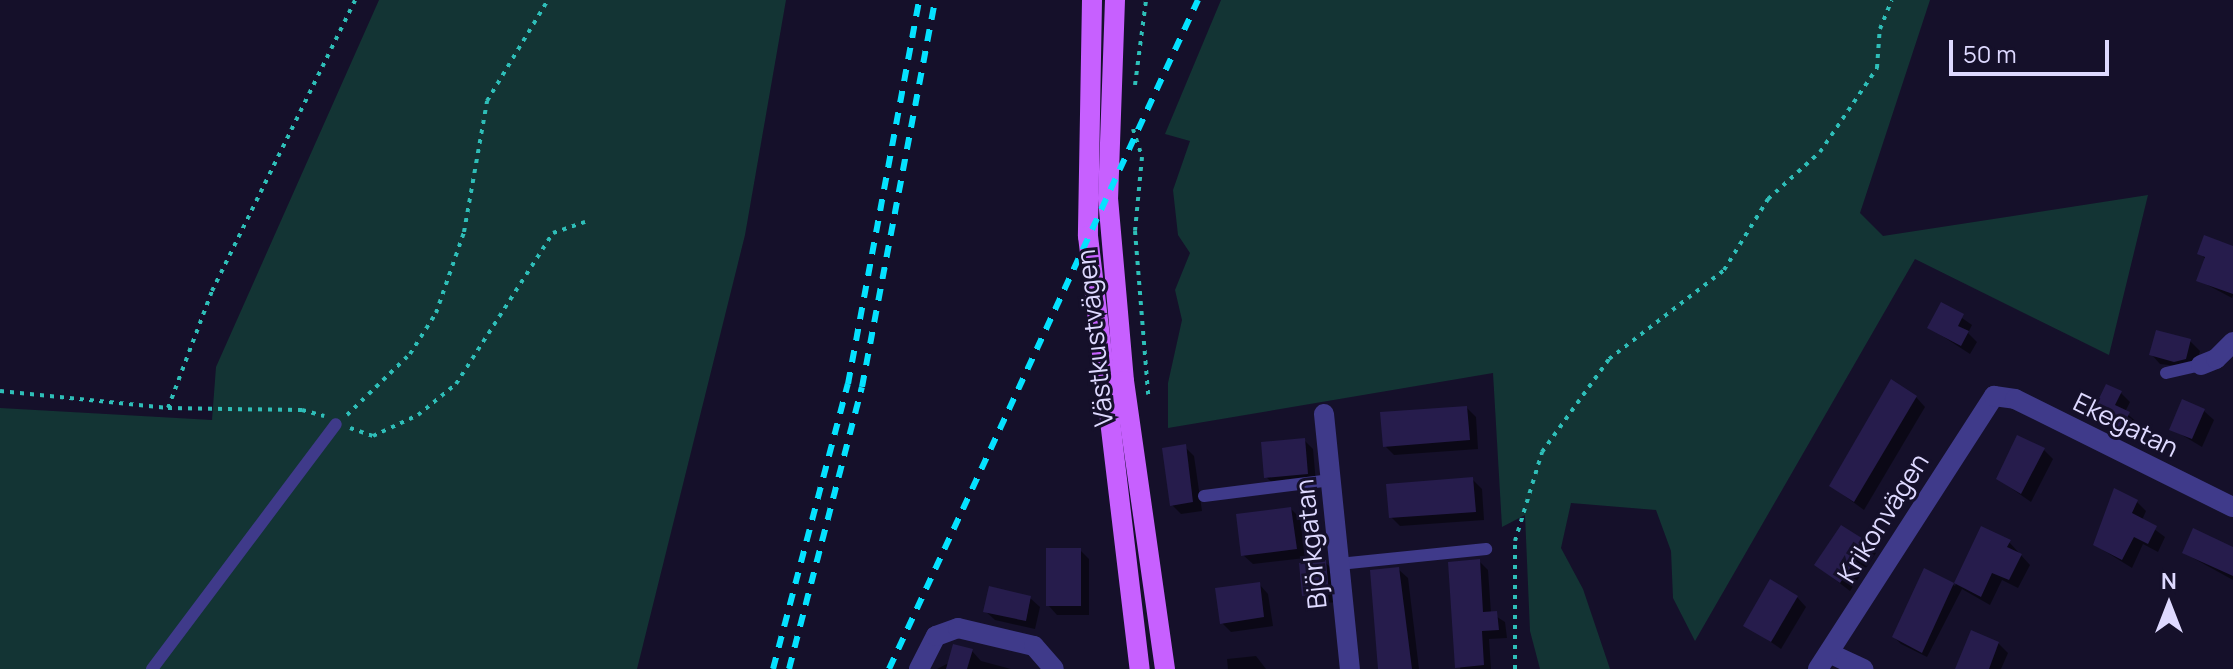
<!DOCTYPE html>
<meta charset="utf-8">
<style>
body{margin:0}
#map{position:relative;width:2233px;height:669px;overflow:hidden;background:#15102a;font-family:Manrope,sans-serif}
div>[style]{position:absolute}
.green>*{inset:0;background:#133434}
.shadow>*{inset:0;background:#0007}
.building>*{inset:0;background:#261c4c}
.path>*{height:4px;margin-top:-2px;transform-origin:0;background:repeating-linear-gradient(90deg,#2ebeb8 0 4px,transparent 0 10px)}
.lane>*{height:12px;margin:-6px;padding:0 6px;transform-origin:6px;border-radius:6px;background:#3f3a8a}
.street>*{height:20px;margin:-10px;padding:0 10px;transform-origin:10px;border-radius:10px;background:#3f3a8a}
.primary>*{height:20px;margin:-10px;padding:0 10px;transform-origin:10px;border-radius:10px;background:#c760ff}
.rail>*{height:6px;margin-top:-3px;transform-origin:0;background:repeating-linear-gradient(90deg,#05e1ff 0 12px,transparent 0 22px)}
span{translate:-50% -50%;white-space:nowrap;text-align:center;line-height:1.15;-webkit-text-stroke:6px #15102a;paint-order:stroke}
.street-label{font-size:26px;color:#ded9ff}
.north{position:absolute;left:2129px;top:565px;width:80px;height:80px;-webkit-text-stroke:6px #15102a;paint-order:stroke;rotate:0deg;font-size:22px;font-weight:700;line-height:32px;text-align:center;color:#ded9ff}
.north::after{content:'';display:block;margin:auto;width:28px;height:36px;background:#ded9ff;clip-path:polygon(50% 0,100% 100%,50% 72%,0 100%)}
.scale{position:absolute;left:1949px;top:40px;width:160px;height:36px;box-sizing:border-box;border:4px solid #ded9ff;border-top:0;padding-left:10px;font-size:24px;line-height:28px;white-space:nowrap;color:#ded9ff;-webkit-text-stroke:6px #15102a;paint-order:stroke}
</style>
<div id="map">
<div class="green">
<div style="clip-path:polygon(379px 0,786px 0,745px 235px,637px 669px,0 669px,0 408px,212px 420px,216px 367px)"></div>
<div style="clip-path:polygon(1221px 0,1930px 0,1860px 213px,1883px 236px,2148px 195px,2109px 355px,1915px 259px,1695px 641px,1673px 598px,1671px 551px,1656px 510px,1571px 503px,1561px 548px,1583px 589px,1610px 669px,1540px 669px,1530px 631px,1525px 515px,1502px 527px,1493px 373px,1168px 428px,1168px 383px,1182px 320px,1175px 290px,1190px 253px,1178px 235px,1173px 190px,1190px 141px,1165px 134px)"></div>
</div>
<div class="shadow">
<div style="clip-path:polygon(2233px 248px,2233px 295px,2232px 298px,2198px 280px,2206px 260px,2200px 253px)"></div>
<div style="clip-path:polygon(1942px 304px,1972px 325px,1968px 333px,1977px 342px,1970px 354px,1930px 328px)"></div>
<div style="clip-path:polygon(2190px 341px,2200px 351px,2195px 368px,2160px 364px,2151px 354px)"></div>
<div style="clip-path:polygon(2121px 393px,2130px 402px,2125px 412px,2138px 423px,2130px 438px,2093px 415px)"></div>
<div style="clip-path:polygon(1916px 397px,1925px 407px,1864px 510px,1831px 486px)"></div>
<div style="clip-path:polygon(1467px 408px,1476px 417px,1478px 449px,1394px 455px,1385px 446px)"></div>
<div style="clip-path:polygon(2204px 411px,2214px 420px,2202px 447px,2172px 429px)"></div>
<div style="clip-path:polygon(1304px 440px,1313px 449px,1316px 483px,1276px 486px,1266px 477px)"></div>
<div style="clip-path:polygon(1185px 447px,1194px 456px,1202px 511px,1181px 514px,1172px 505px)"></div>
<div style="clip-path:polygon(2044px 450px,2053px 459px,2031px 502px,1998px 479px)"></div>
<div style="clip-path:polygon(1472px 479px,1482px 489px,1484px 520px,1400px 526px,1391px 517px)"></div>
<div style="clip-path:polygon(2137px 502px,2146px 511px,2142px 520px,2165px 537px,2158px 552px,2143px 544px,2132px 568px,2095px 545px)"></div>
<div style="clip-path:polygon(1291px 509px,1300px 518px,1305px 558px,1253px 564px,1243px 555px)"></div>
<div style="clip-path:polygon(1982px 528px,2009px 542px,2030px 565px,2018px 588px,2002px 580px,1990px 605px,1962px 589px,1927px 657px,1901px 644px,1894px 637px,1925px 571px,1955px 586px)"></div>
<div style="clip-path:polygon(1866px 544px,1876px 553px,1850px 591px,1816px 565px)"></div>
<div style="clip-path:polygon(2233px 549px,2233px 580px,2184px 553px)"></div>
<div style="clip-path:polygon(1080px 550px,1089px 559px,1089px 615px,1057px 615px,1048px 605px)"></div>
<div style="clip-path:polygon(1479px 561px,1488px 570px,1491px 613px,1505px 622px,1507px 638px,1489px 639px,1491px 669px,1460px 669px)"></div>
<div style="clip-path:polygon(1325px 562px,1334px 571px,1338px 602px,1313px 604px,1304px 595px)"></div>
<div style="clip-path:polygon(1398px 569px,1408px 578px,1419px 669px,1380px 669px)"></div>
<div style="clip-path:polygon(1259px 584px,1268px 594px,1273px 626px,1231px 632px,1222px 623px)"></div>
<div style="clip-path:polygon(1797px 597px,1806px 607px,1781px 649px,1746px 625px)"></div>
<div style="clip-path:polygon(1030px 598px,1040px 607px,1035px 629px,995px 620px,985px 611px)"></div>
<div style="clip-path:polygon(1998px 643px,2008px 653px,2001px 669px,1957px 669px)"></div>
<div style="clip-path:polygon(972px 651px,981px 661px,1011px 669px,937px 669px)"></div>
<div style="clip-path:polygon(1256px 656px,1266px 669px,1228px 669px,1227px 659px)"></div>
</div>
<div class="building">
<div style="clip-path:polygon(2204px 235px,2233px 246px,2233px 294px,2196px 281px,2205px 257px,2197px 254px)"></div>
<div style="clip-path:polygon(1941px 302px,1964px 314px,1958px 326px,1969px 331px,1961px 346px,1927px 328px)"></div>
<div style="clip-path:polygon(2156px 330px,2191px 339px,2186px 359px,2174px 362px,2149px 355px)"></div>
<div style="clip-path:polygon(1891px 379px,1917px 396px,1854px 502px,1829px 486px)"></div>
<div style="clip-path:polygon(2106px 384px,2122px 391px,2115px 405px,2130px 412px,2121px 430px,2091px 415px)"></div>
<div style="clip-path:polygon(2182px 399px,2205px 409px,2192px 439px,2169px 430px)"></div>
<div style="clip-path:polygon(1467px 406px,1470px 440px,1383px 447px,1380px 412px)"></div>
<div style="clip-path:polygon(2017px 435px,2045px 448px,2021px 494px,1996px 479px)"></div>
<div style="clip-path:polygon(1305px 438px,1308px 474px,1264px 478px,1261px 442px)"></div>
<div style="clip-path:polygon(1186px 444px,1193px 502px,1170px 506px,1162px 448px)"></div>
<div style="clip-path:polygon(1473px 477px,1476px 512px,1389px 518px,1386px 484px)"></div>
<div style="clip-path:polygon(2114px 488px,2138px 500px,2132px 513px,2157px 526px,2148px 544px,2134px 537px,2122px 560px,2093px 545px)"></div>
<div style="clip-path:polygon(1291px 507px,1297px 549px,1241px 556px,1236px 514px)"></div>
<div style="clip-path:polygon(1841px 525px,1868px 542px,1840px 583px,1814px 565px)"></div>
<div style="clip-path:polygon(1981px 526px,2011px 540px,2007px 547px,2022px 554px,2009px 580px,1992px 573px,1981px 597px,1954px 583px)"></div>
<div style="clip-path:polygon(2193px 528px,2233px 547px,2233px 576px,2182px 553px)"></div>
<div style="clip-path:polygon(1046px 548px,1081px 548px,1081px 606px,1046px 606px)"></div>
<div style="clip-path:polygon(1480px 559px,1483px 612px,1497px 611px,1499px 630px,1482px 631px,1484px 665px,1455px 668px,1448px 562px)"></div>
<div style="clip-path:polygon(1326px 560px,1329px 593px,1302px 596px,1299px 563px)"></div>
<div style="clip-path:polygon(1399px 567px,1412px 669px,1378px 669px,1370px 570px)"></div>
<div style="clip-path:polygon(1924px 568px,1954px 583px,1922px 653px,1892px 637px)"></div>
<div style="clip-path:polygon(1770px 579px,1798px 596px,1771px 642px,1743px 626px)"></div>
<div style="clip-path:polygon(1260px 582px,1264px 617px,1220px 624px,1215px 588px)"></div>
<div style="clip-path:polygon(989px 586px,1031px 596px,1026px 621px,983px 612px)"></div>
<div style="clip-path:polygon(1971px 630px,1999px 642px,1989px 669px,1955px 669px)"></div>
<div style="clip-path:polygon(953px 644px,973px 649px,967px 669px,946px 669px)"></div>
</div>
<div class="path">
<div style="left:1135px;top:85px;width:86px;rotate:-82.6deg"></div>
<div style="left:1133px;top:129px;width:29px;rotate:72deg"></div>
<div style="left:1142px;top:157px;width:74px;rotate:95.4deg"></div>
<div style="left:1135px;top:231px;width:164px;rotate:85.4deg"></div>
<div style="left:0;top:391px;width:169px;rotate:5.8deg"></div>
<div style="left:168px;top:408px;width:134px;rotate:0.9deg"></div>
<div style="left:302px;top:410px;width:23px;rotate:15deg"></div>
<div style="left:168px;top:408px;width:125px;rotate:-69.4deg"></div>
<div style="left:212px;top:291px;width:324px;rotate:-63.8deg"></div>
<div style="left:347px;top:415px;width:88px;rotate:-44.1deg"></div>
<div style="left:410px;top:354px;width:49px;rotate:-57.6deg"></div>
<div style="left:436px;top:313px;width:86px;rotate:-70.9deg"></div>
<div style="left:464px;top:232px;width:133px;rotate:-80deg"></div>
<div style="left:487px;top:101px;width:118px;rotate:-58.9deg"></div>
<div style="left:350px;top:428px;width:24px;rotate:19deg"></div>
<div style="left:373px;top:436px;width:50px;rotate:-25deg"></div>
<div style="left:418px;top:415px;width:49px;rotate:-39.2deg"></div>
<div style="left:456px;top:384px;width:179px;rotate:-57.3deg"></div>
<div style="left:553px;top:233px;width:34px;rotate:-19deg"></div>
<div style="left:1515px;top:669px;width:128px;rotate:-90deg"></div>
<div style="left:1515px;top:541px;width:93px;rotate:-73.1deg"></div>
<div style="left:1542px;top:452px;width:115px;rotate:-54.2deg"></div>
<div style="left:1609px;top:359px;width:145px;rotate:-37.7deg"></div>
<div style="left:1724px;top:270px;width:84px;rotate:-58.2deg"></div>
<div style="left:1768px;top:199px;width:70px;rotate:-42.1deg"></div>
<div style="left:1820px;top:152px;width:102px;rotate:-55.8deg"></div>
<div style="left:1877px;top:68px;width:39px;rotate:-86deg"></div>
<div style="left:1880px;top:29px;width:31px;rotate:-68deg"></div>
</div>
<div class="lane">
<div style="left:2166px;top:373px;width:36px;rotate:-13deg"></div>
<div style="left:1204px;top:496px;width:128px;rotate:-7.2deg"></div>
<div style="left:1339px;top:564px;width:148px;rotate:-5.8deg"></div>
<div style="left:152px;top:669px;width:306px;rotate:-53.1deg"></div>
</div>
<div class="street">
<div style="left:2201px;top:365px;width:16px;rotate:-22deg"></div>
<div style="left:2216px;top:359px;width:24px;rotate:-45deg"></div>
<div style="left:1324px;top:414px;width:256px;rotate:84.2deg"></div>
<div style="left:1829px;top:653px;width:38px;rotate:25deg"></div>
<div style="left:919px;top:669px;width:37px;rotate:-63deg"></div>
<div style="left:936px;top:636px;width:23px;rotate:-20deg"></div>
<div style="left:958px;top:628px;width:78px;rotate:13.3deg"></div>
<div style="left:1034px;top:646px;width:30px;rotate:49deg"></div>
<div style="left:1818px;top:669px;width:325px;rotate:-57.2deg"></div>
<div style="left:1994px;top:396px;width:21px;rotate:8deg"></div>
<div style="left:2015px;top:399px;width:243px;rotate:26.4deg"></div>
</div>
<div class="primary">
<div style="left:1092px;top:0;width:236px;rotate:91deg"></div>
<div style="left:1088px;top:236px;width:436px;rotate:83.2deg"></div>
<div style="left:1115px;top:0;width:198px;rotate:92deg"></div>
<div style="left:1108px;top:198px;width:184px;rotate:85deg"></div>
<div style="left:1124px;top:381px;width:291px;rotate:81.9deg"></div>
</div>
<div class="rail">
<div style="left:773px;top:669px;width:295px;rotate:-75.3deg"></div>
<div style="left:848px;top:384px;width:391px;rotate:-79.5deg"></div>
<div style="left:789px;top:669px;width:291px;rotate:-75.5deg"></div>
<div style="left:862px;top:387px;width:394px;rotate:-79.3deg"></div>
<div style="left:889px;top:669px;width:737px;rotate:-65.21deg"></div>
</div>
<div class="street-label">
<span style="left:1095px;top:338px;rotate:-96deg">Västkustvägen</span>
<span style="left:2126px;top:425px;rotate:26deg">Ekegatan</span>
<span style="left:1883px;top:518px;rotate:-58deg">Krikonvägen</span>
<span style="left:1311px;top:544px;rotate:-96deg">Björkgatan</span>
</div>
<div class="north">N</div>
<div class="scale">50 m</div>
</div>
